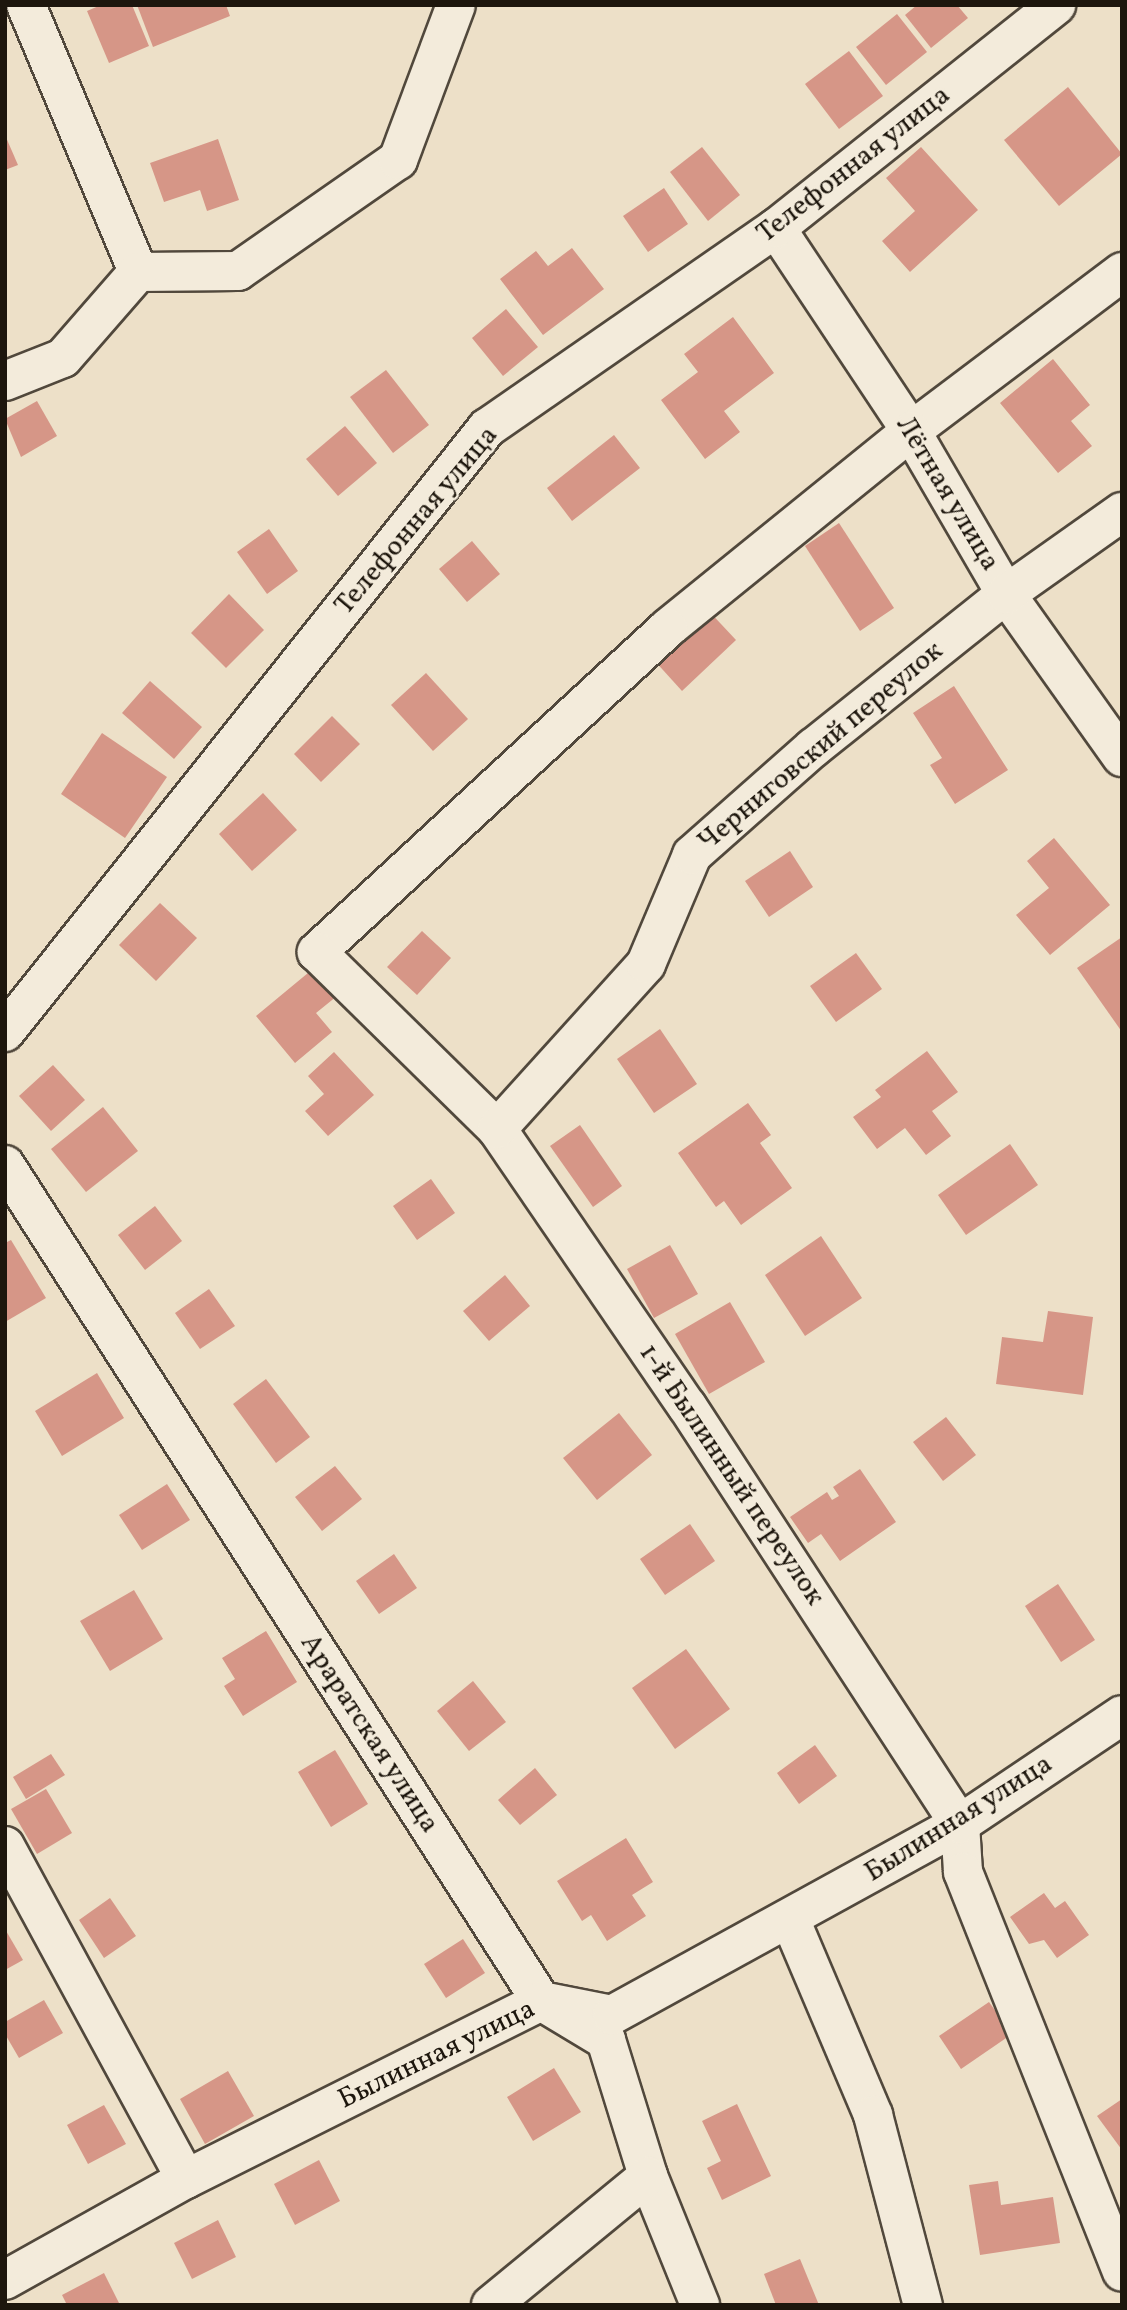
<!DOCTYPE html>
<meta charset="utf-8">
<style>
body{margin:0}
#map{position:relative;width:1127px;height:2310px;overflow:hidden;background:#ede0c8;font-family:Vollkorn,serif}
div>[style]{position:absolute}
.building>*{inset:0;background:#d69687}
.roads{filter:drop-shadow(2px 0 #51483c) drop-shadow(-2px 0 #51483c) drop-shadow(0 2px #51483c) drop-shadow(0 -2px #51483c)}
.minor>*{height:38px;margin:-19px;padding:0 19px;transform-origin:19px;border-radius:19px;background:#f3ebdb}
span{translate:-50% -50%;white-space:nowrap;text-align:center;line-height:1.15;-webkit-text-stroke:5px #f3ebdb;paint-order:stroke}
.street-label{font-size:28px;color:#1d160d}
.frame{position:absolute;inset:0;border:7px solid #1d160d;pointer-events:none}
</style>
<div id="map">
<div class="building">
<div style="clip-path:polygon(101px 5px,132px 5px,149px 46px,109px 63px,87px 11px)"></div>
<div style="clip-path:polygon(137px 5px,226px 5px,230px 16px,153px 47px)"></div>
<div style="clip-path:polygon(917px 5px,957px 5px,968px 18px,931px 48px,905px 15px)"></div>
<div style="clip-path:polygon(897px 14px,927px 52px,886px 85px,856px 47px)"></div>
<div style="clip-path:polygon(849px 51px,883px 96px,839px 129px,805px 84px)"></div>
<div style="clip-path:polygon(1068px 87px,1122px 154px,1059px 206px,1004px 140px)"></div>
<div style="clip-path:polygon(5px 135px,18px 165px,5px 170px)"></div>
<div style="clip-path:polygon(218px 139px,239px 200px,207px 211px,200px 190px,164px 202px,150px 163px)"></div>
<div style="clip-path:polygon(702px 147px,740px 195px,708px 221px,670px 172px)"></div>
<div style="clip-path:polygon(921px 147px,978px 210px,910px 272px,882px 241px,915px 211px,886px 178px)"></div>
<div style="clip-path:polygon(664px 188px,688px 224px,648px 252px,623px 216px)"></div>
<div style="clip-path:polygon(572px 248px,604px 289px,543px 335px,500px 279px,536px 251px,548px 266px)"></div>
<div style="clip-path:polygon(506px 309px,538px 347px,503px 376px,472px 338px)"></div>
<div style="clip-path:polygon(733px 317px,774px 373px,724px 411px,740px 432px,705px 459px,661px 400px,698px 372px,684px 354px)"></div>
<div style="clip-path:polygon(1053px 359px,1090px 405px,1071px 421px,1092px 446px,1058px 473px,1000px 403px)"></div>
<div style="clip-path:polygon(386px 370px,429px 425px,393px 453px,350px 397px)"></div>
<div style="clip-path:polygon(37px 401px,57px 436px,21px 457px,5px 419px)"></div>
<div style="clip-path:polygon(345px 426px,377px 463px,338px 496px,306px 459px)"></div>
<div style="clip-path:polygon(614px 435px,640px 468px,572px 521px,547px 488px)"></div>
<div style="clip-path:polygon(839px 523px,894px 608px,860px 631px,805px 546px)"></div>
<div style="clip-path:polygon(269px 529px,298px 571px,267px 594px,237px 552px)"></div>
<div style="clip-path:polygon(472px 541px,500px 574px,467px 602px,439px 569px)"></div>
<div style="clip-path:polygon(229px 594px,264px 630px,226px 668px,191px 633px)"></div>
<div style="clip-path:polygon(706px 608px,736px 640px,682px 691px,653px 659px)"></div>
<div style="clip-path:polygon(426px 673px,468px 719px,433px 751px,391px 705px)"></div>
<div style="clip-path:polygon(150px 681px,202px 727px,174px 759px,122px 713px)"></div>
<div style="clip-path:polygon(954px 686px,1008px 770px,955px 804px,930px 765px,942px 758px,913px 713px)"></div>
<div style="clip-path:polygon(332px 716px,360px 744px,321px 782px,294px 754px)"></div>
<div style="clip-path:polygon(102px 733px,167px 777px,125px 838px,61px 794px)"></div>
<div style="clip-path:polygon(263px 793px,297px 830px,252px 871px,219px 834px)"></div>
<div style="clip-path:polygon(1054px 838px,1110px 905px,1050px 955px,1016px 915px,1049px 888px,1027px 861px)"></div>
<div style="clip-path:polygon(790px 851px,813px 887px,769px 917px,745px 881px)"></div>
<div style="clip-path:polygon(160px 903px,197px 938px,156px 981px,119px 945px)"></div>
<div style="clip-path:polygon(422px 931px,451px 958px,417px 995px,387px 967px)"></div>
<div style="clip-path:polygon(1122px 937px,1122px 1032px,1077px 968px)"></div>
<div style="clip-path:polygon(856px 953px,882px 989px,836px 1022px,810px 986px)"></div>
<div style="clip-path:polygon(314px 968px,337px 996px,316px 1013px,332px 1032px,295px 1063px,256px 1016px)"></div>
<div style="clip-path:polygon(660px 1029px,697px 1084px,654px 1113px,617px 1059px)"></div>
<div style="clip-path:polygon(927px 1051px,958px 1092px,932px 1111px,951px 1136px,926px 1155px,905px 1128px,877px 1149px,853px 1117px,881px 1097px,875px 1090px)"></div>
<div style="clip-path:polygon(334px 1052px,374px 1095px,328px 1136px,305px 1111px,324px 1094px,308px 1076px)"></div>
<div style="clip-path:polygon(53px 1065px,85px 1100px,51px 1131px,19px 1096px)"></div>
<div style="clip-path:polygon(748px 1103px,771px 1135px,760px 1143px,792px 1188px,741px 1225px,724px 1201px,716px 1207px,678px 1153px)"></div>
<div style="clip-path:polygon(103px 1107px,138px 1151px,86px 1192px,51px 1149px)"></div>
<div style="clip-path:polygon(580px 1125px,622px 1186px,593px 1207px,550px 1146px)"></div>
<div style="clip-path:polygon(1010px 1144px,1038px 1185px,966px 1235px,938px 1195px)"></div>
<div style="clip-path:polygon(431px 1179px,455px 1213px,417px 1240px,393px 1206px)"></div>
<div style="clip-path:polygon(155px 1206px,182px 1241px,145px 1270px,118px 1235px)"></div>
<div style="clip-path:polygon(821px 1236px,862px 1298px,805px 1336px,765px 1275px)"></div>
<div style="clip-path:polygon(11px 1240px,46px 1298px,5px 1322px,5px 1243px)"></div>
<div style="clip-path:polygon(670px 1245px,698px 1294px,654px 1318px,627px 1269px)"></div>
<div style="clip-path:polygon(505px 1275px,530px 1306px,489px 1341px,463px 1311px)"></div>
<div style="clip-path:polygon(209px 1289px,235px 1326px,200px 1349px,175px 1313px)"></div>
<div style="clip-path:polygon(730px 1302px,765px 1362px,709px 1394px,675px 1334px)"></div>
<div style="clip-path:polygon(1048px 1311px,1093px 1317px,1083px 1395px,996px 1384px,1002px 1337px,1043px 1342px)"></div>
<div style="clip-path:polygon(97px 1373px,124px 1418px,62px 1456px,35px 1411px)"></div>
<div style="clip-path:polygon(266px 1379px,310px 1437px,276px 1463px,233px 1404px)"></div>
<div style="clip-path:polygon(619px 1413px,652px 1455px,597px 1500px,563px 1458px)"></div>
<div style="clip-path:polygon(946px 1417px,976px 1455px,943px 1481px,913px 1442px)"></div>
<div style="clip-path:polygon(335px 1466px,362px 1499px,322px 1531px,295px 1497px)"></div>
<div style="clip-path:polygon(860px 1469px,896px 1522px,840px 1561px,821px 1534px,808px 1543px,790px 1517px,827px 1492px,832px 1500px,839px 1496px,833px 1487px)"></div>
<div style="clip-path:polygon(167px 1484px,190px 1520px,142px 1550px,119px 1515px)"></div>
<div style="clip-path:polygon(690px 1524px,715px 1561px,665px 1595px,640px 1559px)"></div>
<div style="clip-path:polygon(394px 1554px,417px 1588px,379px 1614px,356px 1581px)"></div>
<div style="clip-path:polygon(1058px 1584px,1095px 1640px,1061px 1662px,1025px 1606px)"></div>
<div style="clip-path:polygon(134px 1590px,163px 1639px,110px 1671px,80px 1621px)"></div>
<div style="clip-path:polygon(266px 1631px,297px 1682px,243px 1716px,224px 1686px,235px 1679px,222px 1658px)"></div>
<div style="clip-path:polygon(686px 1649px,730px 1709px,675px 1749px,632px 1688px)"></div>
<div style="clip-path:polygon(473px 1681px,506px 1722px,469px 1751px,437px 1711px)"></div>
<div style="clip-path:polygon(815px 1745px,837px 1776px,799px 1804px,777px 1773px)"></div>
<div style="clip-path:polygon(335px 1750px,368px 1804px,331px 1827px,298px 1772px)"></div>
<div style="clip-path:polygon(51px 1754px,65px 1775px,26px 1799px,13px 1777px)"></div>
<div style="clip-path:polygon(535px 1768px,557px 1795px,520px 1825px,498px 1800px)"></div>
<div style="clip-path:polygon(46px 1789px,72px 1833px,37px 1854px,11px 1809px)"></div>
<div style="clip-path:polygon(626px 1838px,653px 1882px,632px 1895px,646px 1916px,607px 1941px,591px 1915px,582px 1921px,557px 1881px)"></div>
<div style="clip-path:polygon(1044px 1893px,1055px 1908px,1065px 1901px,1089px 1935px,1057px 1958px,1044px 1940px,1029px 1944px,1010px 1917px)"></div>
<div style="clip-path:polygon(110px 1898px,136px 1936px,104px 1958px,79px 1920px)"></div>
<div style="clip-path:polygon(5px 1929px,23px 1960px,5px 1970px)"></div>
<div style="clip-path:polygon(463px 1939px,485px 1973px,446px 1998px,424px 1964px)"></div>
<div style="clip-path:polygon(44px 2000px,63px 2033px,19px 2058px,5px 2034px,5px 2022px)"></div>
<div style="clip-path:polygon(989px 2002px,1012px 2034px,961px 2069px,939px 2036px)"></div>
<div style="clip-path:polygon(554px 2068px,581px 2112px,533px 2141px,507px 2097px)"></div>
<div style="clip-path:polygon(228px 2071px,254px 2116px,205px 2144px,180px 2099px)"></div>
<div style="clip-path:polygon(1122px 2099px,1122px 2150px,1097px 2116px)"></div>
<div style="clip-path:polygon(737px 2104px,771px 2176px,722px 2200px,707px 2168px,721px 2161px,702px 2121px)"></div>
<div style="clip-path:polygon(104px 2105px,126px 2144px,88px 2164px,67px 2125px)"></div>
<div style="clip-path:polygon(319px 2160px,340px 2201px,295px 2225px,274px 2184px)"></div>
<div style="clip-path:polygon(998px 2181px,1001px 2205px,1053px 2197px,1060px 2243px,980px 2255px,969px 2185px)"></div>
<div style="clip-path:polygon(218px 2220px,236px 2257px,192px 2279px,174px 2243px)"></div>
<div style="clip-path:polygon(800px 2259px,819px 2305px,776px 2305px,764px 2274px)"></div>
<div style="clip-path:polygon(104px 2273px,120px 2305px,67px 2305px,62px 2295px)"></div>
</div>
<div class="roads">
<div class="minor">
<div style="left:26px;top:5px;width:290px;rotate:67.2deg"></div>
<div style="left:776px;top:228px;width:244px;rotate:56.4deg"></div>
<div style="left:911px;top:431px;width:189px;rotate:59.8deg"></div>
<div style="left:1006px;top:594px;width:200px;rotate:54.6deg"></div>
<div style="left:138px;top:272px;width:100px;rotate:-0.6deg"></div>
<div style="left:238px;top:271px;width:195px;rotate:-34.8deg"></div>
<div style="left:398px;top:160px;width:165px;rotate:-69.5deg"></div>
<div style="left:1122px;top:272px;width:264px;rotate:143deg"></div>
<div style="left:911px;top:431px;width:313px;rotate:141deg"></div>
<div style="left:668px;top:628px;width:478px;rotate:137.3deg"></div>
<div style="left:317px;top:952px;width:252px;rotate:44.5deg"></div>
<div style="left:497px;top:1129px;width:336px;rotate:55.6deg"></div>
<div style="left:687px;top:1406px;width:499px;rotate:56.9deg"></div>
<div style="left:960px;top:1824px;width:48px;rotate:86.4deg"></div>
<div style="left:963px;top:1872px;width:430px;rotate:68.3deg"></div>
<div style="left:5px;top:381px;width:62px;rotate:-21.6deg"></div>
<div style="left:63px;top:358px;width:114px;rotate:-48.9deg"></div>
<div style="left:5px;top:1032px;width:773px;rotate:-51.41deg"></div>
<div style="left:487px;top:428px;width:351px;rotate:-34.7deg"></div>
<div style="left:776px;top:228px;width:358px;rotate:-38.5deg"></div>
<div style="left:497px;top:1129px;width:222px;rotate:-47.9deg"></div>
<div style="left:646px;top:964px;width:118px;rotate:-67.1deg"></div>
<div style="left:692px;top:855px;width:162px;rotate:-41.5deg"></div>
<div style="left:813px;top:748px;width:247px;rotate:-38.6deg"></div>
<div style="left:1006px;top:594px;width:142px;rotate:-35.3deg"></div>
<div style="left:5px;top:1165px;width:993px;rotate:57.33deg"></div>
<div style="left:541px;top:2001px;width:76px;rotate:31deg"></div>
<div style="left:606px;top:2040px;width:142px;rotate:72.8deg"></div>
<div style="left:648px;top:2176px;width:139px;rotate:68deg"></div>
<div style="left:5px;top:1846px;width:379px;rotate:61.5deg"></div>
<div style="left:790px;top:1919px;width:213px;rotate:67deg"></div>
<div style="left:873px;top:2115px;width:196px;rotate:75.3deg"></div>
<div style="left:5px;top:2280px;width:207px;rotate:-29.2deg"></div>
<div style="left:186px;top:2179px;width:397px;rotate:-26.6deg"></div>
<div style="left:541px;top:2001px;width:72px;rotate:11.2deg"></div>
<div style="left:612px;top:2015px;width:397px;rotate:-28.8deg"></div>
<div style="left:960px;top:1824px;width:195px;rotate:-33.9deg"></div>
<div style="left:491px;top:2305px;width:203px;rotate:-39.4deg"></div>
</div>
</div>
<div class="street-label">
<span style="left:854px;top:165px;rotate:-38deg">Телефонная улица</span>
<span style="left:947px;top:494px;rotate:59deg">Лётная улица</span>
<span style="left:417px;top:521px;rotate:-50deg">Телефонная улица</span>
<span style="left:821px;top:747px;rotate:-40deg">Черниговский переулок</span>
<span style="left:731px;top:1475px;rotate:56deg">1-й Былинный переулок</span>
<span style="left:369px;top:1734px;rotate:57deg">Араратская улица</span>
<span style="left:959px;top:1819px;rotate:-32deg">Былинная улица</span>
<span style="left:437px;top:2055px;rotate:-26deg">Былинная улица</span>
</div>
<div class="frame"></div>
</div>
